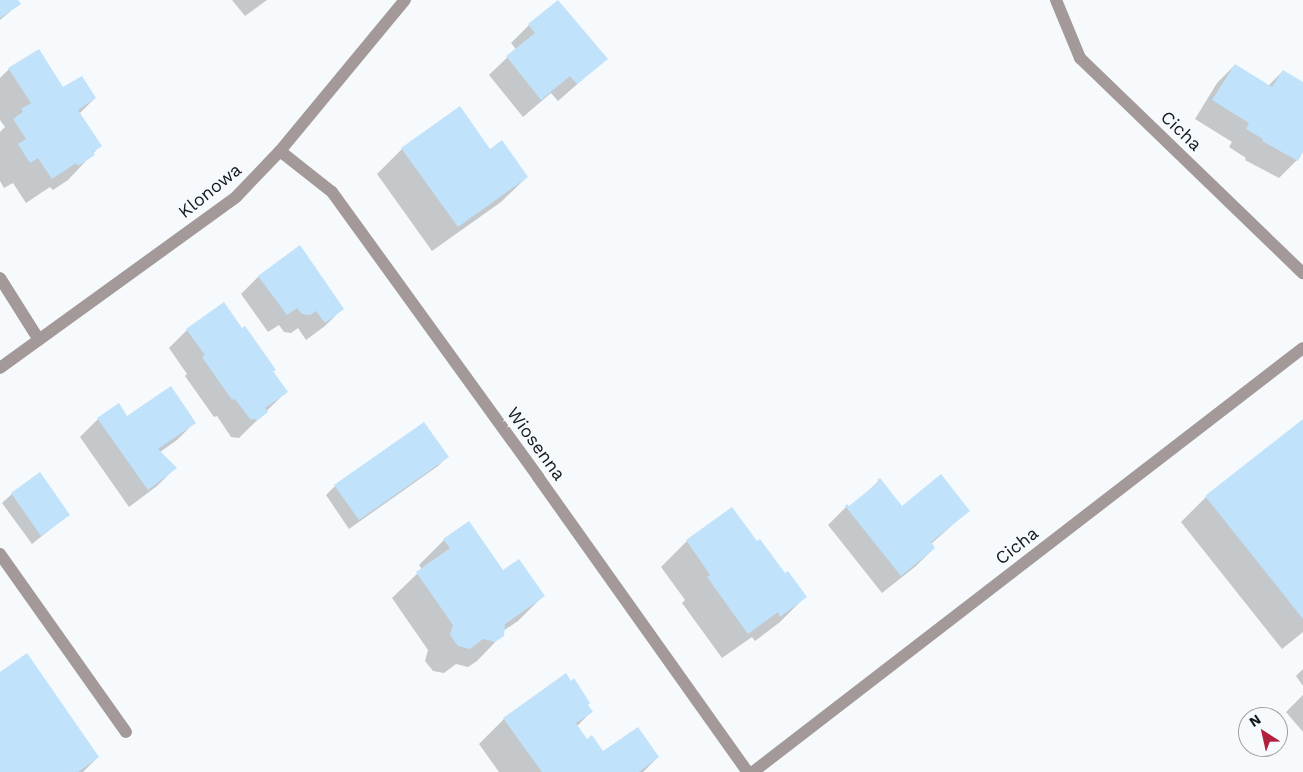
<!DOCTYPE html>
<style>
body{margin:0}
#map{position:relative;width:1303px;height:772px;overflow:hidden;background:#f7fafd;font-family:"Work Sans",sans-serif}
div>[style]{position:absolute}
.shadow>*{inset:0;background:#0003}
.building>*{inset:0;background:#c0e2fb}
.service>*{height:12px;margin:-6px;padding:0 6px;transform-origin:6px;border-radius:6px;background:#a39999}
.minor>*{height:12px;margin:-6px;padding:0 6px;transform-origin:6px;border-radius:6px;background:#a39999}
span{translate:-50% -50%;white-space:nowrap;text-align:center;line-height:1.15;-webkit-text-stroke:5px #f7fafd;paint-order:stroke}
.street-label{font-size:18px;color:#13191d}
.north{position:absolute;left:1238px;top:707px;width:50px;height:50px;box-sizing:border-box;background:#f7fafd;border:1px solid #9ca0a3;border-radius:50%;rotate:325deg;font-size:14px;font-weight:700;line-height:20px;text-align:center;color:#13191d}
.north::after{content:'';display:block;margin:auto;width:18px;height:22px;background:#b21f3c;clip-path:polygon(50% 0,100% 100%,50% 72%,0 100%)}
</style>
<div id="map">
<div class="shadow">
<div style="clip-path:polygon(0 0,16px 0,19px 4px,0 20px)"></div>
<div style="clip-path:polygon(232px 0,267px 0,245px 16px)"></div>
<div style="clip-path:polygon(529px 25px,606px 59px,558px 101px,551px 93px,523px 117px,489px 75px,516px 49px,511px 43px)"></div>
<div style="clip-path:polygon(1235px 65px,1268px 86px,1283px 71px,1303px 84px,1303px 150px,1297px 160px,1279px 178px,1245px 160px,1246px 158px,1229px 147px,1232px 142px,1195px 119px,1217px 83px)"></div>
<div style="clip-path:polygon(9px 69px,95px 98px,79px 114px,100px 146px,68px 180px,53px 190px,50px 187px,26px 203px,13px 183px,4px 188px,0 181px,0 132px,5px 127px,0 120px,0 78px)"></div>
<div style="clip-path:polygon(402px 149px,490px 151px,527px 177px,501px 202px,432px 251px,377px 174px)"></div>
<div style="clip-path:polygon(259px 276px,343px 308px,325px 326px,306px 340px,298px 328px,291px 333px,284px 332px,279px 325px,268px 332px,241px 294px)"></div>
<div style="clip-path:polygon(187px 330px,242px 330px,274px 370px,272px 372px,286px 392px,239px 438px,231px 437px,217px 416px,214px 417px,185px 376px,187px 374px,169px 348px)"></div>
<div style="clip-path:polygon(127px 418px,195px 422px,177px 440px,160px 452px,175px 468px,157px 486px,129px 507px,80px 437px,98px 419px)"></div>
<div style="clip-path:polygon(1303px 420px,1303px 632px,1282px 649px,1181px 522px,1206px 497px)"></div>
<div style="clip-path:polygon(447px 457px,438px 466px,349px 529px,326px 495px,335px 486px)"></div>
<div style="clip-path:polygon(880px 480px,901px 508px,968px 511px,931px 544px,934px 548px,916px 566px,882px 593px,828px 525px,847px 506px,849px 508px)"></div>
<div style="clip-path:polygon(12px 494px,68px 515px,32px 544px,2px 503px)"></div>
<div style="clip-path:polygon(732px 509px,756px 543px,805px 597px,780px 622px,755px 641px,752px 637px,722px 658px,682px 603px,685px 600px,661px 567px,687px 541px)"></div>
<div style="clip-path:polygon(444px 540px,543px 596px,518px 621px,503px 631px,502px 635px,477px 661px,468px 667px,456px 664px,444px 673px,433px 671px,425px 661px,428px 650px,392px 598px,422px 569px,419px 565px)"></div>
<div style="clip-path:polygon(1303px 669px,1303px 686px,1296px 676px)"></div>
<div style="clip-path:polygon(0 673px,98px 757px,83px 772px,0 772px)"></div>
<div style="clip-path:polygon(1303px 695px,1303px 732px,1286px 712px)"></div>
<div style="clip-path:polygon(587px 705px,591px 712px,577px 726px,587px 740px,603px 753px,658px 757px,643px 772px,499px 772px,479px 744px,504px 719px)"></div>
</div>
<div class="building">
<div style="clip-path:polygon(0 0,18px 0,21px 4px,0 18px)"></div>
<div style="clip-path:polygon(558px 0,608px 59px,577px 84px,570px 76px,541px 100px,506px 56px,535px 33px,528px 24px)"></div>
<div style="clip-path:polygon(39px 49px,63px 87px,82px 76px,96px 98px,78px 110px,102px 146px,93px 152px,95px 155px,78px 166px,76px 163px,52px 179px,38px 158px,30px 163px,18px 144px,26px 139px,13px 119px,23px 112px,21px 109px,31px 103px,8px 68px)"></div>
<div style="clip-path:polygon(1235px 64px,1272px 87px,1283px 70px,1303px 82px,1303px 152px,1298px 161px,1262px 141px,1263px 139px,1246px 129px,1249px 123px,1212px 100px)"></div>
<div style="clip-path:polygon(460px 106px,490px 149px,502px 140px,528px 177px,458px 227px,401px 148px)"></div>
<div style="clip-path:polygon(300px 245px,344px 309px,325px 323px,316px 311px,310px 315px,302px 314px,297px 308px,287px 315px,258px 276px)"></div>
<div style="clip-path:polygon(224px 302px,242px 328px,245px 326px,276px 370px,273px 371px,288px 392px,265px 408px,268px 412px,258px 420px,250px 419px,235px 399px,232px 400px,202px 357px,205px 355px,186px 329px)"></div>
<div style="clip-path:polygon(171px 386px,196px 423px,158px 449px,177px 468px,148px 490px,97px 418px,119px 403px,127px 416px)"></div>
<div style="clip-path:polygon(1303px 419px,1303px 619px,1205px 496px)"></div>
<div style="clip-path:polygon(424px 422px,449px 457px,359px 520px,334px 485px)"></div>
<div style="clip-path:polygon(40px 472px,70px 515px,41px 536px,11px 493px)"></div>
<div style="clip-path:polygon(941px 474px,970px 511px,931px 542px,935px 548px,901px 576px,845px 506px,847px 504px,849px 506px,879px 482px,877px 480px,880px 478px,902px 506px)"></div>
<div style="clip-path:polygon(732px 507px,757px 541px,760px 539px,785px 573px,788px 571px,807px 597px,780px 617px,778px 612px,748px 634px,707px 577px,710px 575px,686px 540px)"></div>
<div style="clip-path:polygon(469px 521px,503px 570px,519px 559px,545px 596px,505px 624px,504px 636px,495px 642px,483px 639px,470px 649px,458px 646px,450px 635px,453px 625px,416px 572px,450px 548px,443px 539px)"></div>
<div style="clip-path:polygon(27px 653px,99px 757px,78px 772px,0 772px,0 672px)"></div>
<div style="clip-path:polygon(566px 673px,571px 681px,574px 678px,590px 703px,588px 705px,593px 712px,576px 723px,587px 739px,592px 735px,603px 751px,638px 727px,659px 757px,639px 772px,542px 772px,503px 718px)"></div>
</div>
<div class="service">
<div style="left:0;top:554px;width:218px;rotate:54.7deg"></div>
</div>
<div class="minor">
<div style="left:1056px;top:0;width:63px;rotate:67.5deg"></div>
<div style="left:1080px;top:58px;width:310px;rotate:44deg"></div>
<div style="left:280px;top:151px;width:66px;rotate:38.3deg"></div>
<div style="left:332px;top:192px;width:352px;rotate:54.1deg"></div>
<div style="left:538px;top:477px;width:362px;rotate:54.6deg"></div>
<div style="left:0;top:278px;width:73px;rotate:57.8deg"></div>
<div style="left:0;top:368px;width:291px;rotate:-35.9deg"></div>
<div style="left:236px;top:197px;width:64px;rotate:-46.3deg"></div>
<div style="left:280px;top:151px;width:196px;rotate:-50.4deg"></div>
<div style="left:753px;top:772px;width:694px;rotate:-37.63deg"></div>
</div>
<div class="street-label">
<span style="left:1181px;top:131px;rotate:44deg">Cicha</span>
<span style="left:210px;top:191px;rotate:-39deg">Klonowa</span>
<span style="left:536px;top:444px;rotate:54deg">Wiosenna</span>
<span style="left:1017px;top:546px;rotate:-38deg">Cicha</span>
</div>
<div class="north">N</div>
</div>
